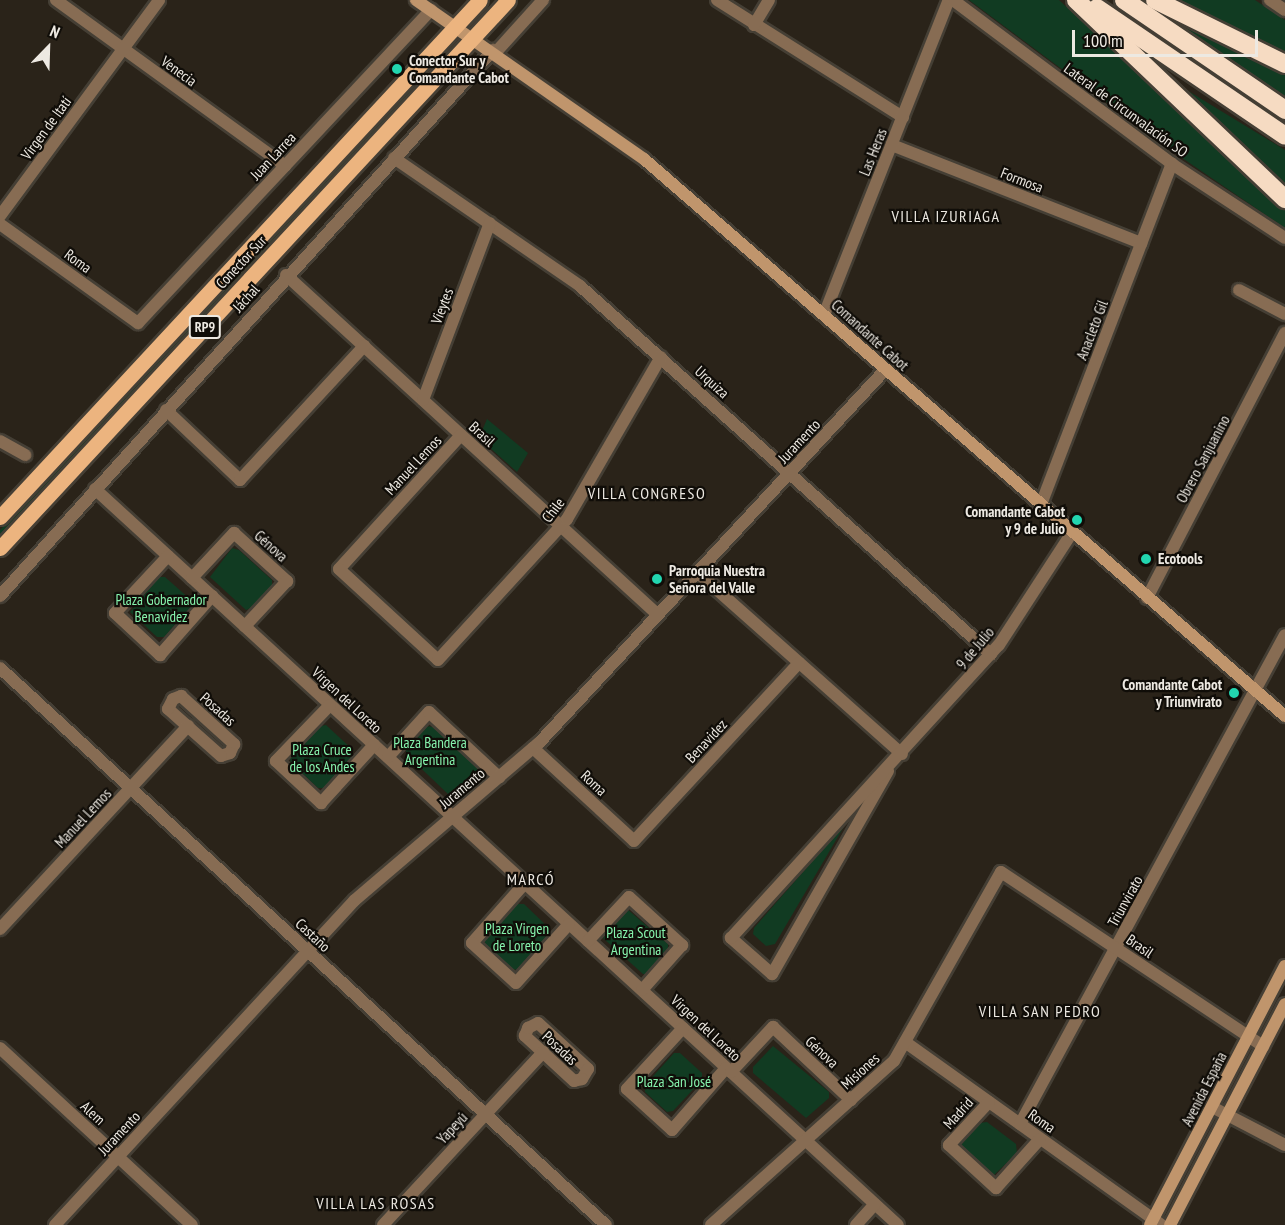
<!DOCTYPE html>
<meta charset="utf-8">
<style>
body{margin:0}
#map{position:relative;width:1285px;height:1225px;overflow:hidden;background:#2a2319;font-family:"PT Sans Narrow",sans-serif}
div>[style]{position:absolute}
.green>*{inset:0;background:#113b22}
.roads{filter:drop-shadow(2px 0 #453f35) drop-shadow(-2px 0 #453f35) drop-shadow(0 2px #453f35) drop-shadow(0 -2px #453f35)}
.minor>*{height:12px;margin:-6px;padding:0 6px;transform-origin:6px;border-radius:6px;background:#876c53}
.tertiary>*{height:12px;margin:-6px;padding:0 6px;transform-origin:6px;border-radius:6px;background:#876c53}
.secondary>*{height:12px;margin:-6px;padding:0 6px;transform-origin:6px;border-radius:6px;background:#c0956c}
.primary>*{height:15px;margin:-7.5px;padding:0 7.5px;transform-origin:7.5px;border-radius:7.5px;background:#ecb47f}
.motorway>*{height:18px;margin:-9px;padding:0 9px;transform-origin:9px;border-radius:9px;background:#f6dbc2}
.dots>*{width:16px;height:16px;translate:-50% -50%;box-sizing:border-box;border:3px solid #100d08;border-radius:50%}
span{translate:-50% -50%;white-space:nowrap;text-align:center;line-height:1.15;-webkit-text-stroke:4.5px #100d08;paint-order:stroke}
.shield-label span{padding:2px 4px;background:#100d08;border:2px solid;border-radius:4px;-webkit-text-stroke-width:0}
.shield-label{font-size:14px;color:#ede9e2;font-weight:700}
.poi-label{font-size:15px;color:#ede9e2;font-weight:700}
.left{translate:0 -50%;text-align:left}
.right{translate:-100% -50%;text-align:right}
.street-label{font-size:15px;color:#ede9e2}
.park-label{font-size:15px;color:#86f3ad}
.neighbourhood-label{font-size:16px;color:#ede9e2;letter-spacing:1.5px}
.north{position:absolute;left:18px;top:18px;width:60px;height:60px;-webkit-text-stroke:4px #100d08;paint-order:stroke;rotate:23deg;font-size:16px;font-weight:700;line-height:24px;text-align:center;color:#ede9e2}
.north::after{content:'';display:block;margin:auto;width:21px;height:27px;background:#ede9e2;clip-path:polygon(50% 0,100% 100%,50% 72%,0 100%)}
.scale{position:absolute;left:1072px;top:30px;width:186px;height:27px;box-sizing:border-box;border:3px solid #ede9e2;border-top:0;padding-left:8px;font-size:18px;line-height:21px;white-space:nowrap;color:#ede9e2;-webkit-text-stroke:4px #100d08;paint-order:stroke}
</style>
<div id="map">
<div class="green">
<div style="clip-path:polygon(969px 0,1059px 0,1285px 209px,1285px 228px,1169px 149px)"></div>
<div style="clip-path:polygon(1170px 0,1255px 0,1285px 20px,1285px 57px)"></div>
<div style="clip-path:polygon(1156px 10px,1285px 72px,1285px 96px,1202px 42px)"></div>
<div style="clip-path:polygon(429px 67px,404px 100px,0 536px,0 530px)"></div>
<div style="clip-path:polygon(1162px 75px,1285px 150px,1285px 192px)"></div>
<div style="clip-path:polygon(487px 419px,528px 453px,517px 472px,479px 438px)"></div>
<div style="clip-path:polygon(232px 548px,239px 550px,272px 580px,272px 586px,251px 608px,246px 610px,210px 577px)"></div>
<div style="clip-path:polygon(159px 577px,165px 577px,191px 600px,191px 607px,164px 637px,157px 637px,130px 612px)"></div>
<div style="clip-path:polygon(326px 725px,353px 750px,353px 756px,324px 788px,318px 788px,291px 763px,290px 759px,321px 726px)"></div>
<div style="clip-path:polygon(426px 726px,433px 727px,479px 768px,479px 775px,456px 795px,448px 794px,406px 754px,406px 747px)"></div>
<div style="clip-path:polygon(846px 823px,775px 944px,766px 946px,753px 934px,754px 928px)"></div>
<div style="clip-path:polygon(516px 904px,524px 904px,550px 929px,550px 935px,518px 970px,512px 969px,485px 945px,485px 938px)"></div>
<div style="clip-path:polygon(627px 909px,668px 944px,668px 951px,648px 974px,643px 974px,603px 938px)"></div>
<div style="clip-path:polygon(773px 1046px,829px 1092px,829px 1098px,806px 1118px,753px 1073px,753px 1067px)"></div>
<div style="clip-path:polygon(674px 1053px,680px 1053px,702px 1073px,702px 1080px,673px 1111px,667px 1112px,645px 1092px,645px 1085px)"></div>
<div style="clip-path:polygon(987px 1122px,1016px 1144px,1017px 1153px,994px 1175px,961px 1145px,979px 1123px)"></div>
</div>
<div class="roads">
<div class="minor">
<div style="left:56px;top:0;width:283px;rotate:35.9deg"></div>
<div style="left:717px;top:0;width:220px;rotate:32.2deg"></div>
<div style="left:754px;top:25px;width:29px;rotate:-59deg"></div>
<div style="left:496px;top:52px;width:70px;rotate:-47.9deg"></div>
<div style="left:892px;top:145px;width:268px;rotate:21.5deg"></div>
<div style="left:394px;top:158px;width:226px;rotate:34.5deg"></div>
<div style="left:580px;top:286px;width:552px;rotate:41.84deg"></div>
<div style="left:0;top:216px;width:268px;rotate:-53.6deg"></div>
<div style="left:0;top:224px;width:170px;rotate:35.7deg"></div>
<div style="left:138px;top:323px;width:429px;rotate:-46.9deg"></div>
<div style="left:286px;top:275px;width:503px;rotate:42.42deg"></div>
<div style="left:1239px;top:290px;width:52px;rotate:27.6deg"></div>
<div style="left:824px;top:315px;width:339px;rotate:-68.4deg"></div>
<div style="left:423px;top:400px;width:189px;rotate:-69.3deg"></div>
<div style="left:166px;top:410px;width:102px;rotate:43.4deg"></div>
<div style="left:240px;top:480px;width:183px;rotate:-47.2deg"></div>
<div style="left:461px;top:435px;width:181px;rotate:132.3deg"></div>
<div style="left:339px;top:569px;width:134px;rotate:42.6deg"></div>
<div style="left:438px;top:660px;width:191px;rotate:-47.5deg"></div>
<div style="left:567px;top:519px;width:187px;rotate:-59.9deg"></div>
<div style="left:0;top:441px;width:29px;rotate:29deg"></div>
<div style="left:95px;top:489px;width:1089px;rotate:42.51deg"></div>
<div style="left:1040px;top:507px;width:368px;rotate:-69deg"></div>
<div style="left:168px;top:556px;width:78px;rotate:132.9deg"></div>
<div style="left:115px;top:613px;width:62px;rotate:43deg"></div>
<div style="left:160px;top:655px;width:79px;rotate:-48.6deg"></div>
<div style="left:697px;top:572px;width:274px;rotate:41.6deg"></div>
<div style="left:192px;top:578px;width:62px;rotate:-47deg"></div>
<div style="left:234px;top:533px;width:72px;rotate:42.2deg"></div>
<div style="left:287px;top:581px;width:62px;rotate:133deg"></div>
<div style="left:0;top:596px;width:736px;rotate:-47.92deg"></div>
<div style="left:1147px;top:598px;width:299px;rotate:-62.5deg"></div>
<div style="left:181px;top:696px;width:72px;rotate:42.2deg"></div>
<div style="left:234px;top:744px;width:10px;rotate:114deg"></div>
<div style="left:230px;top:753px;width:9px;rotate:162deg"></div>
<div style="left:221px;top:756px;width:71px;rotate:-138.4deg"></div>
<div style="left:168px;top:709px;width:11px;rotate:-63deg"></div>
<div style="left:173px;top:699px;width:9px;rotate:-21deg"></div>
<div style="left:330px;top:705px;width:78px;rotate:134deg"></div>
<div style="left:276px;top:761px;width:62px;rotate:43deg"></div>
<div style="left:321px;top:803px;width:79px;rotate:-47.6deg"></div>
<div style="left:533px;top:748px;width:137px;rotate:42.6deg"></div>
<div style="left:634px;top:841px;width:243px;rotate:-47.2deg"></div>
<div style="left:388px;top:757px;width:61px;rotate:-47.7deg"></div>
<div style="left:429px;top:712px;width:96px;rotate:42.9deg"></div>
<div style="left:888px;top:771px;width:234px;rotate:119.7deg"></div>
<div style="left:772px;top:974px;width:55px;rotate:-138.7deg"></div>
<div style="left:731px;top:938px;width:397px;rotate:-47.6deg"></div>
<div style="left:999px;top:645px;width:132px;rotate:-57deg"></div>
<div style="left:525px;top:883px;width:80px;rotate:131.5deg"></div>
<div style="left:472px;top:943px;width:59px;rotate:42.3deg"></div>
<div style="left:516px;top:983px;width:79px;rotate:-48.1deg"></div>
<div style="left:0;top:929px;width:277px;rotate:-47.2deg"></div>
<div style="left:588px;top:941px;width:60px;rotate:-47deg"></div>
<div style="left:629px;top:897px;width:72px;rotate:42.2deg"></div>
<div style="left:682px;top:945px;width:60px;rotate:131.6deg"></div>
<div style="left:538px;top:1023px;width:68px;rotate:42.6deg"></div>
<div style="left:588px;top:1069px;width:12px;rotate:121deg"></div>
<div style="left:582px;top:1079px;width:8px;rotate:166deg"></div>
<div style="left:574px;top:1081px;width:67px;rotate:-137.4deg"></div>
<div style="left:525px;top:1036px;width:9px;rotate:-69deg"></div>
<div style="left:528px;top:1028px;width:11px;rotate:-27deg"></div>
<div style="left:683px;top:1028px;width:83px;rotate:132.6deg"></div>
<div style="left:627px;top:1089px;width:61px;rotate:42.3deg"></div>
<div style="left:672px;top:1130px;width:82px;rotate:-48.9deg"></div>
<div style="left:905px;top:1042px;width:315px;rotate:35.5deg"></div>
<div style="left:0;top:1048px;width:261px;rotate:42.7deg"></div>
<div style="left:731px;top:1072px;width:62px;rotate:-47deg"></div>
<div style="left:773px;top:1027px;width:107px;rotate:43.1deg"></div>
<div style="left:989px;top:1102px;width:59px;rotate:132.9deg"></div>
<div style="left:949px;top:1145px;width:64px;rotate:42.5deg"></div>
<div style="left:996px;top:1188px;width:66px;rotate:-48.1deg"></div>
<div style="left:1212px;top:1107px;width:82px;rotate:27.5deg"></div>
<div style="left:1020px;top:1124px;width:556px;rotate:-61.55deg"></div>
<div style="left:55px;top:1225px;width:442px;rotate:-47.3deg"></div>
<div style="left:355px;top:900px;width:242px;rotate:-40.5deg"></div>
<div style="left:539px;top:743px;width:509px;rotate:-47.15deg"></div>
<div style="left:383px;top:1225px;width:236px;rotate:-47.2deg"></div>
<div style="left:711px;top:1225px;width:246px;rotate:-41.9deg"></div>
<div style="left:894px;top:1061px;width:217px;rotate:-60.5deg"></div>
<div style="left:1001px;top:872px;width:315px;rotate:33.6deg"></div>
<div style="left:856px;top:1225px;width:28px;rotate:-48deg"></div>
</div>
<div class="tertiary">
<div style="left:953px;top:0;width:274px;rotate:36.8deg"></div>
<div style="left:1172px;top:164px;width:135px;rotate:33.2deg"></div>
<div style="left:1270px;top:0;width:18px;rotate:34deg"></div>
<div style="left:0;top:668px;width:823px;rotate:42.59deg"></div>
</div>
<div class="secondary">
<div style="left:416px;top:0;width:278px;rotate:34.9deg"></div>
<div style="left:644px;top:159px;width:849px;rotate:40.99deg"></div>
<div style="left:1150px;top:1225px;width:292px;rotate:-62.5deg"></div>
<div style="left:1170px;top:1225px;width:249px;rotate:-62.5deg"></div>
</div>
<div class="primary">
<div style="left:0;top:517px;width:705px;rotate:-47.13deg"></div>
<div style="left:0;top:548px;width:747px;rotate:-47.17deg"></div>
</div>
<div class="motorway">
<div style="left:1076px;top:0;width:289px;rotate:43.6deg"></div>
<div style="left:1124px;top:0;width:195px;rotate:34.3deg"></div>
<div style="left:1155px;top:0;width:145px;rotate:26.2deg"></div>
<div style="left:1097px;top:8px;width:227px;rotate:34.2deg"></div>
</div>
</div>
<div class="dots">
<div style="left:397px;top:69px;background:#22d5af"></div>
<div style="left:1077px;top:520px;background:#22d5af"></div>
<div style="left:1146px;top:559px;background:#22d5af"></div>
<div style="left:657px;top:579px;background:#22d5af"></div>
<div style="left:1234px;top:693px;background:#22d5af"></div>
</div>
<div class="shield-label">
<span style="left:205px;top:327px">RP9</span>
</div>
<div class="poi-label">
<span class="left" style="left:409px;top:69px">Conector Sur y<br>Comandante Cabot</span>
<span class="right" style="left:1065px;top:520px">Comandante Cabot<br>y 9 de Julio</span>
<span class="left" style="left:1158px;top:559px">Ecotools</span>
<span class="left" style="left:669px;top:579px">Parroquia Nuestra<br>Señora del Valle</span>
<span class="right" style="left:1222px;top:693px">Comandante Cabot<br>y Triunvirato</span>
</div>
<div class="street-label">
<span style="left:179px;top:71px;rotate:36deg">Venecia</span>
<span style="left:1126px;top:110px;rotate:36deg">Lateral de Circunvalación SO</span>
<span style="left:46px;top:128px;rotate:-54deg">Virgen de Itatí</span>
<span style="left:873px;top:152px;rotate:-68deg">Las Heras</span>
<span style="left:273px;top:156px;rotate:-47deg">Juan Larrea</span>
<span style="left:1022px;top:180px;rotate:21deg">Formosa</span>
<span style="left:78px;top:261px;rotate:36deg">Roma</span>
<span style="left:241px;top:262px;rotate:-47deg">Conector Sur</span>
<span style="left:246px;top:298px;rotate:-48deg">Jáchal</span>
<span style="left:442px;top:306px;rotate:-69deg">Vieytes</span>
<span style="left:1092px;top:330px;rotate:-69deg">Anacleto Gil</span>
<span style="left:870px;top:335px;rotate:42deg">Comandante Cabot</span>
<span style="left:712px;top:382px;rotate:42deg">Urquiza</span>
<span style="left:482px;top:434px;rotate:42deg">Brasil</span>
<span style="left:799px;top:441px;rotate:-47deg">Juramento</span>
<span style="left:1203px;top:459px;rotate:-62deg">Obrero Sanjuanino</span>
<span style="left:413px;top:465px;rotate:-47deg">Manuel Lemos</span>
<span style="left:553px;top:510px;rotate:-53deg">Chile</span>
<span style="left:271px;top:546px;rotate:42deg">Génova</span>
<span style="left:975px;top:648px;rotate:-50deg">9 de Julio</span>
<span style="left:347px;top:700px;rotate:43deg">Virgen del Loreto</span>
<span style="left:218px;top:709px;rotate:42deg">Posadas</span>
<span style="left:706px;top:741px;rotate:-47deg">Benavidez</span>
<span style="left:594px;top:783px;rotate:43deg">Roma</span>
<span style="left:462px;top:788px;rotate:-40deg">Juramento</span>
<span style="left:83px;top:818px;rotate:-47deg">Manuel Lemos</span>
<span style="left:1125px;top:901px;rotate:-61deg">Triunvirato</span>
<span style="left:313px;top:935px;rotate:43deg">Castaño</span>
<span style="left:1140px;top:946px;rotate:34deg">Brasil</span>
<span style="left:706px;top:1028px;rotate:43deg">Virgen del Loreto</span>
<span style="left:560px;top:1048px;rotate:43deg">Posadas</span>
<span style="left:822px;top:1052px;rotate:43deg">Génova</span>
<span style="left:860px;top:1071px;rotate:-42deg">Misiones</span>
<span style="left:1204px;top:1089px;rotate:-63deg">Avenida España</span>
<span style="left:93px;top:1113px;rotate:43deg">Alem</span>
<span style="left:958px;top:1113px;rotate:-48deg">Madrid</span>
<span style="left:1042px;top:1121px;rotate:35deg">Roma</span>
<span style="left:452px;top:1128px;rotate:-47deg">Yapeyú</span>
<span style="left:119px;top:1133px;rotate:-47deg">Juramento</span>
</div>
<div class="park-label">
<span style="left:161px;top:608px">Plaza Gobernador<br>Benavidez</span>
<span style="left:430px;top:751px">Plaza Bandera<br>Argentina</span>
<span style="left:322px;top:758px">Plaza Cruce<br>de los Andes</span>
<span style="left:517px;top:937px">Plaza Virgen<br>de Loreto</span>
<span style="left:636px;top:941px">Plaza Scout<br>Argentina</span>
<span style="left:674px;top:1082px">Plaza San José</span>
</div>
<div class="neighbourhood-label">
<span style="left:946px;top:216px">VILLA IZURIAGA</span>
<span style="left:647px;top:493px">VILLA CONGRESO</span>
<span style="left:531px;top:879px">MARCÓ</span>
<span style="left:1040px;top:1011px">VILLA SAN PEDRO</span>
<span style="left:376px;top:1203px">VILLA LAS ROSAS</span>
</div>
<div class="north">N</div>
<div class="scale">100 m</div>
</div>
